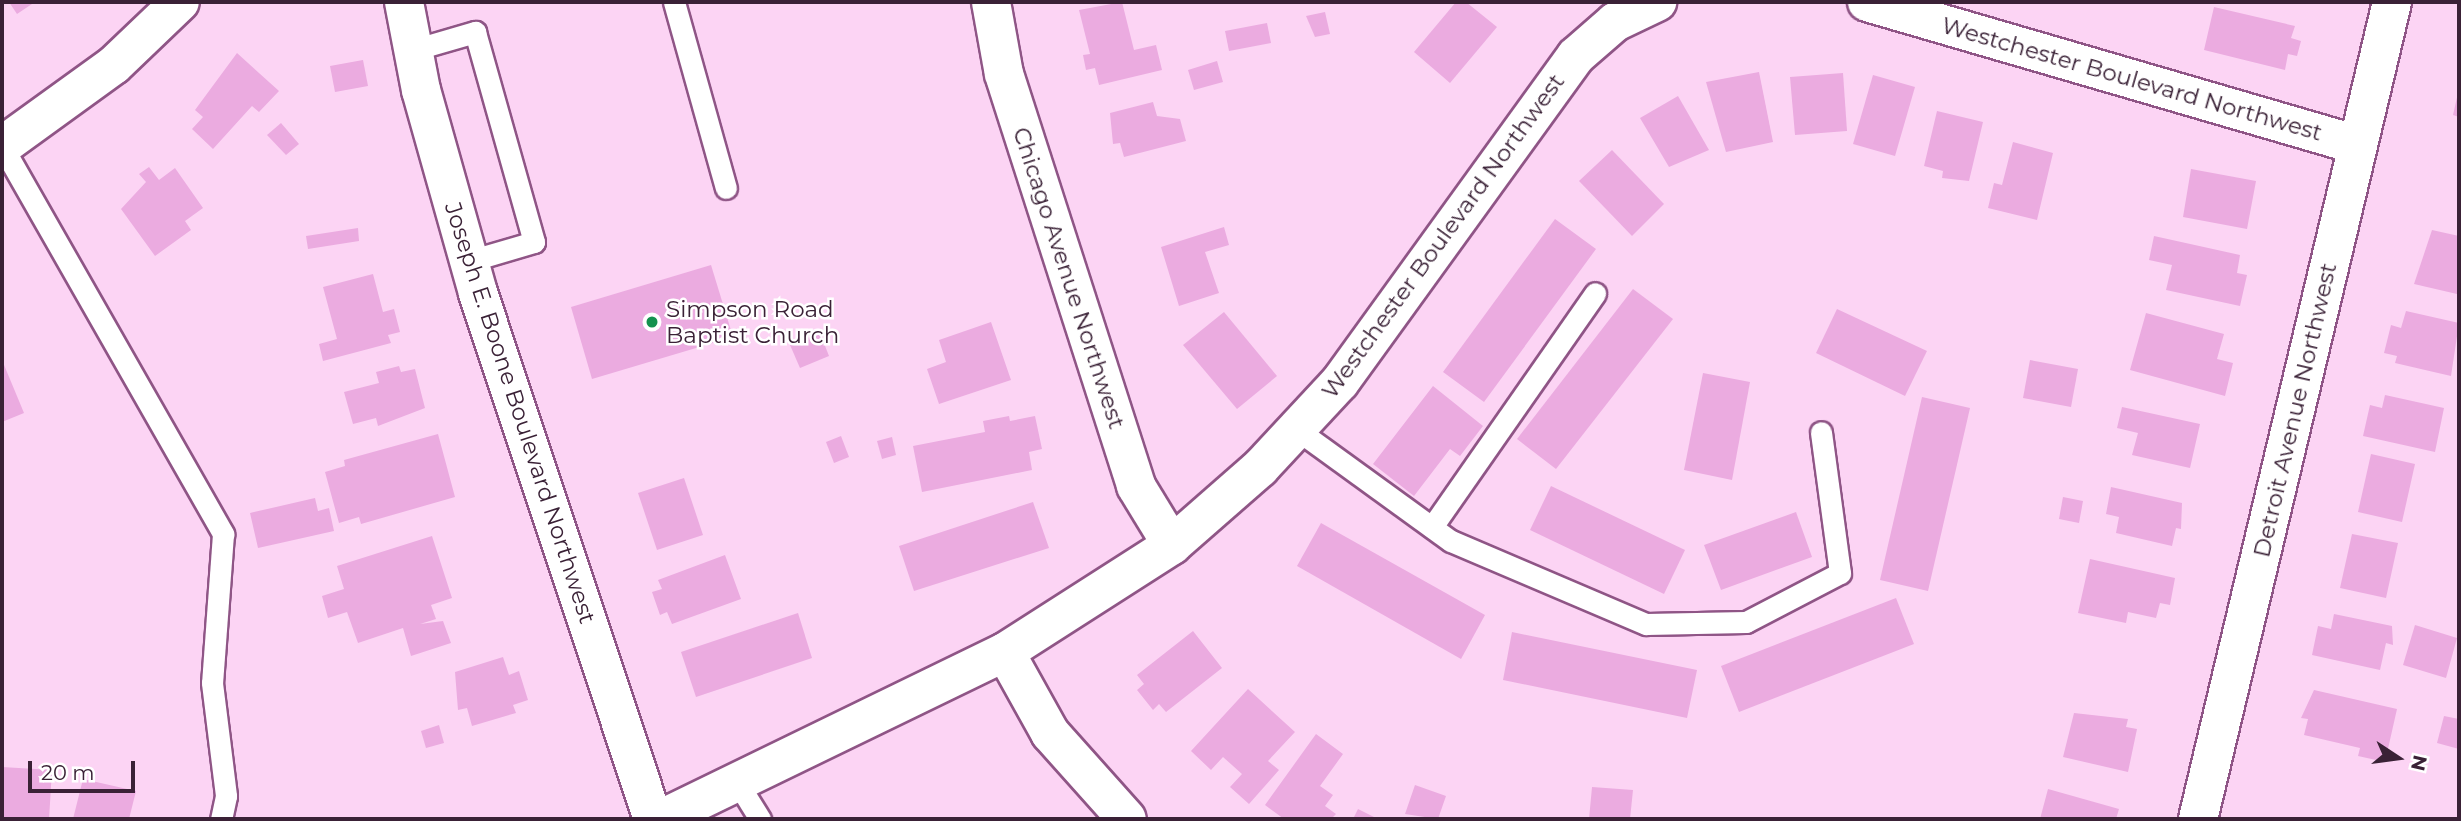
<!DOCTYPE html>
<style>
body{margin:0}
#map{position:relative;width:2461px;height:821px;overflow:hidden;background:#fcd4f4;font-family:Montserrat,sans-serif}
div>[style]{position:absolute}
.building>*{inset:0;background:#ebabe0}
.roads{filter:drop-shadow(2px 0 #8f5586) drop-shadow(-2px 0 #8f5586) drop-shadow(0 2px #8f5586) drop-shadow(0 -2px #8f5586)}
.service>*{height:21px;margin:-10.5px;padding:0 10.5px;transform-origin:10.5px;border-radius:10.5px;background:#fff}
.minor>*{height:38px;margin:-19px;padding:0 19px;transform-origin:19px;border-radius:19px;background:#fff}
.secondary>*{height:38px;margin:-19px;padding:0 19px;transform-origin:19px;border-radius:19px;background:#fff}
.dots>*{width:19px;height:19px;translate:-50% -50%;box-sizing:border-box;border:4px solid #fff;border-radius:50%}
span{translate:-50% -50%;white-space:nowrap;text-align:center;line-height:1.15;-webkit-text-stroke:5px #fff;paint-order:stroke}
.street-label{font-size:23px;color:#3a2136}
.poi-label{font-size:23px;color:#3a2136}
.left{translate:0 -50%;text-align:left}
.frame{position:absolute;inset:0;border:4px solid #3a2136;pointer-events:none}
.north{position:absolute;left:2363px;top:723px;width:70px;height:70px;-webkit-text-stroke:5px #fff;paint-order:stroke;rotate:103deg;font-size:19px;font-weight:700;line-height:28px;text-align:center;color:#3a2136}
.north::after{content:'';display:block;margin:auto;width:24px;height:32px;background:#3a2136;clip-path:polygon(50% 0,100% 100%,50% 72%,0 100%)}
.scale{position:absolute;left:28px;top:761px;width:107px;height:32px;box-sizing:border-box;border:4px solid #3a2136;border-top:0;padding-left:9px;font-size:21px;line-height:24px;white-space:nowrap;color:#3a2136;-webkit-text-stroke:5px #fff;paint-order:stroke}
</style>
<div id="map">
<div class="building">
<div style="clip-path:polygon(9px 2px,35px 2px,17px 14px)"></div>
<div style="clip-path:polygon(1122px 2px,1134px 50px,1156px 45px,1162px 70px,1099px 85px,1095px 68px,1086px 70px,1083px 55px,1090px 54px,1079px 10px)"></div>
<div style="clip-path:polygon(1456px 2px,1466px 2px,1497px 27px,1450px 83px,1414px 52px)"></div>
<div style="clip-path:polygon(2214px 7px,2295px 26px,2291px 38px,2301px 41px,2297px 56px,2288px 54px,2285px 70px,2204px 50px)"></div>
<div style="clip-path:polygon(1325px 12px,1330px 34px,1315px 37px,1306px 16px)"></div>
<div style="clip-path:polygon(1267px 23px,1271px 43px,1229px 51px,1225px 31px)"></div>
<div style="clip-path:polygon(237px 53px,279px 91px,259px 112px,252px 106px,213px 149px,192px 129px,203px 117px,195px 110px)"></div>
<div style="clip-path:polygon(363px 60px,368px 86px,335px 92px,330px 66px)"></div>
<div style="clip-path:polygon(1217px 61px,1223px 82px,1194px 90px,1188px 70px)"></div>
<div style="clip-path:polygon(1759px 72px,1773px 142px,1726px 152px,1706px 82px)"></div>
<div style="clip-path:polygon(1843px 73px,1847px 131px,1795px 135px,1790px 77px)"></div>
<div style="clip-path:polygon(1873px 75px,1915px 87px,1895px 156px,1853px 144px)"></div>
<div style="clip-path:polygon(2458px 93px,2459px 93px,2459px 117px,2453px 115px)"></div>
<div style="clip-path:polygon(1678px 96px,1709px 150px,1669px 167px,1640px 118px)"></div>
<div style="clip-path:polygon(1153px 102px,1157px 116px,1180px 119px,1186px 141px,1124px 157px,1120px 143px,1113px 144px,1110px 113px)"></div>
<div style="clip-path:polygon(1937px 111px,1983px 122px,1969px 181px,1942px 178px,1943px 171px,1924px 166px)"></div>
<div style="clip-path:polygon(281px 123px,299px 144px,286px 155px,267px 135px)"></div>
<div style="clip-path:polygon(2013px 142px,2053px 153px,2037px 220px,1988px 208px,1994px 183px,2002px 185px)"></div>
<div style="clip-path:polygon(1612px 150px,1664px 204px,1632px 236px,1579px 181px)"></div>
<div style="clip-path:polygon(149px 167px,159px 180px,175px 168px,203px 208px,185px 221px,191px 230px,155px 256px,121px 209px,146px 182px,139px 174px)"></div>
<div style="clip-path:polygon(2191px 169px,2256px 181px,2247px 229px,2183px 217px)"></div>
<div style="clip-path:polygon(1555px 219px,1596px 249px,1484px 402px,1443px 372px)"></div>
<div style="clip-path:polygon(1224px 227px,1229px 245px,1205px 252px,1219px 293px,1179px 306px,1161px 247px)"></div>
<div style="clip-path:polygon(358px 228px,359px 241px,308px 249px,306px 236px)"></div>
<div style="clip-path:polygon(2432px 230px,2459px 236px,2457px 294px,2414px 284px)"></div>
<div style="clip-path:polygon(2154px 236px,2240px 255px,2237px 273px,2247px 275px,2240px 306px,2166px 290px,2172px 265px,2149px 260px)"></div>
<div style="clip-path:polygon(711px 265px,733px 337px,592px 379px,571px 307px)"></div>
<div style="clip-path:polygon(373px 274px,383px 312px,394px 309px,400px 332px,388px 335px,391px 343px,323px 361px,319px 344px,337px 339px,323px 287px)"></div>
<div style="clip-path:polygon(1633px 289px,1673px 319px,1556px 469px,1517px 439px)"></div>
<div style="clip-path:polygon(1837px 309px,1927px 351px,1905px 396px,1816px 353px)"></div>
<div style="clip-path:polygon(2406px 311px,2459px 323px,2451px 376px,2395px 363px,2397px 356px,2384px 353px,2391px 325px,2401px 328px)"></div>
<div style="clip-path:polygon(1224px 312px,1277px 376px,1237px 409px,1183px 345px)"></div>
<div style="clip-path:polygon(2146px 313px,2224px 334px,2217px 359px,2233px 363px,2225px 396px,2130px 370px)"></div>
<div style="clip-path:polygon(991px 322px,1011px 380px,939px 404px,927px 369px,946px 362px,939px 340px)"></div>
<div style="clip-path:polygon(820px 333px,829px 356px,800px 368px,790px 345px)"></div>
<div style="clip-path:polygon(2px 360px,24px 413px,2px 422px)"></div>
<div style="clip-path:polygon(2030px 360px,2078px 369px,2071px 407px,2023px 398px)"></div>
<div style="clip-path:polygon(399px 366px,401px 372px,415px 369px,425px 408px,378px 426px,376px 418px,353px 424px,344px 392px,379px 383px,376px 372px)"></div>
<div style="clip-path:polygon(1703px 373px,1750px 382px,1732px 480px,1684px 470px)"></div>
<div style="clip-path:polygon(1433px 386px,1483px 426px,1460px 456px,1450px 449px,1414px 496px,1373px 464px)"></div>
<div style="clip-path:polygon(2385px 395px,2444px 408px,2435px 452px,2363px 436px,2370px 405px,2382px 408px)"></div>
<div style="clip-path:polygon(1922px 397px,1970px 408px,1928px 591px,1880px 580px)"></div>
<div style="clip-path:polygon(2122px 407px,2200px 424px,2190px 468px,2132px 455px,2138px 433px,2117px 428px)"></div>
<div style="clip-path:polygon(1009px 416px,1010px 421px,1035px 416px,1042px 449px,1029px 452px,1032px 470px,922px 492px,913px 446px,985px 432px,983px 421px)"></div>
<div style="clip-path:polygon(438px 434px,455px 497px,361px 524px,359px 517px,339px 523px,325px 472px,345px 466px,344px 460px)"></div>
<div style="clip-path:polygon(841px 436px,849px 457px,834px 463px,826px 442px)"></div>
<div style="clip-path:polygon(892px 437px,896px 455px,882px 459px,877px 441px)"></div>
<div style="clip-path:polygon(2371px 454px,2415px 464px,2402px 522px,2358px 512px)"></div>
<div style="clip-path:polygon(684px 478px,703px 535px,657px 550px,638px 493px)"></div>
<div style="clip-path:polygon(1551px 486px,1685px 550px,1664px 594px,1530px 530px)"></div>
<div style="clip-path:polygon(2111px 487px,2182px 503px,2181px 529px,2176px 528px,2172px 546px,2116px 533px,2119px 517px,2106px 514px)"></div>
<div style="clip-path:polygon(2063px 497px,2083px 501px,2079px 523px,2059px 519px)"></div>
<div style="clip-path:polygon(315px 498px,318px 511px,329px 508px,334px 531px,258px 548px,250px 513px)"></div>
<div style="clip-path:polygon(1033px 502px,1049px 548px,914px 591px,899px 546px)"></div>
<div style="clip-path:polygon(1796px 512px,1812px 557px,1721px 590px,1704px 545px)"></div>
<div style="clip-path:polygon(1321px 523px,1485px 615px,1461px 659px,1297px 566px)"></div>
<div style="clip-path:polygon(2352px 534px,2398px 543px,2386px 598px,2340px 588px)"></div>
<div style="clip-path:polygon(432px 536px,452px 598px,431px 605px,436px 619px,420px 624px,443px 621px,451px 643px,411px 656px,403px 628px,358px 643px,347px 612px,328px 618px,322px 596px,344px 589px,337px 566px)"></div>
<div style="clip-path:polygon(725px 555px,741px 599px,672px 624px,667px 612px,660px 615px,652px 592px,662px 589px,658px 580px)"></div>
<div style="clip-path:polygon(2090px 559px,2175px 578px,2170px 605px,2160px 603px,2156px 618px,2128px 612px,2126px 623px,2078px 613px)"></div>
<div style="clip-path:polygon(1896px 598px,1914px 644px,1739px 712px,1721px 666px)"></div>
<div style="clip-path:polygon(798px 613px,812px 658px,696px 697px,681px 652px)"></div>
<div style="clip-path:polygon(2334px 614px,2392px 626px,2393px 645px,2386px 643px,2380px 670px,2312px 655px,2318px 626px,2331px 629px)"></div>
<div style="clip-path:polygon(2415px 625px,2457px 638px,2446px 678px,2403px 665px)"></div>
<div style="clip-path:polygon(1193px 631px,1222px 668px,1166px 712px,1159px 704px,1153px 710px,1137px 690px,1144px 684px,1137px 675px)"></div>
<div style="clip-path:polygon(1512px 632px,1697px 670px,1687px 718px,1503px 680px)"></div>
<div style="clip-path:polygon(503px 657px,509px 675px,519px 671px,528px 700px,513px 705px,516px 713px,472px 726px,467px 708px,458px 710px,455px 672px)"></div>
<div style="clip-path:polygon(1248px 689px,1295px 732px,1268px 761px,1279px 770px,1249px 804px,1230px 787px,1242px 774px,1223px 757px,1211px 770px,1191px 751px)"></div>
<div style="clip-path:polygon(2314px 690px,2397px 709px,2385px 762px,2358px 756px,2360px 748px,2304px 735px,2308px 719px,2301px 718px)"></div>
<div style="clip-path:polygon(2074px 713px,2128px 719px,2126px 727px,2137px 729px,2128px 772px,2063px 757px)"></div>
<div style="clip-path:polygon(2444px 716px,2459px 719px,2459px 749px,2437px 743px)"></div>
<div style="clip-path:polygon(439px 725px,444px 743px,426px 748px,421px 731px)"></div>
<div style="clip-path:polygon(1316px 734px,1343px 754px,1320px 786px,1333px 795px,1325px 806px,1336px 814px,1331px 819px,1284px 819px,1265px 805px)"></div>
<div style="clip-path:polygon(2px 767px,52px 770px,49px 819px,2px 819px)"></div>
<div style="clip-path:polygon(83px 779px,136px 791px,129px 819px,73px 819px)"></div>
<div style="clip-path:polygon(1415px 785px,1446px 796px,1438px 819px,1405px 814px)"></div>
<div style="clip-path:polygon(1592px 787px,1633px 790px,1630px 819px,1589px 819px)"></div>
<div style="clip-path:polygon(2048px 789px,2119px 809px,2116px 819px,2040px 819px)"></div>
<div style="clip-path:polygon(1358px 809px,1378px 819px,1353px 819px)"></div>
</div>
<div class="roads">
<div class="service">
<div style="left:674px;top:2px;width:193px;rotate:74.4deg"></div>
<div style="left:413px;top:50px;width:65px;rotate:-16.2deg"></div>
<div style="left:475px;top:32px;width:218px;rotate:74.3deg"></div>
<div style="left:534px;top:242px;width:68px;rotate:163.7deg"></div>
<div style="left:2px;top:146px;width:447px;rotate:60.3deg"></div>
<div style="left:223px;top:534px;width:149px;rotate:94.2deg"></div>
<div style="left:212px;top:683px;width:114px;rotate:82.9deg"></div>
<div style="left:226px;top:796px;width:24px;rotate:102deg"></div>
<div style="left:1296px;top:429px;width:191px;rotate:35.9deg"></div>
<div style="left:1451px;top:541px;width:212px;rotate:23.1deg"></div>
<div style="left:1646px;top:624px;width:100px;rotate:-1.1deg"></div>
<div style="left:1746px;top:622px;width:106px;rotate:-27.5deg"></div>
<div style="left:1840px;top:573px;width:142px;rotate:-97.7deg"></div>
<div style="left:1432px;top:527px;width:285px;rotate:-55.1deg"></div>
<div style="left:737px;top:782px;width:44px;rotate:58.1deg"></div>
</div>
<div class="minor">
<div style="left:991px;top:2px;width:73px;rotate:79.8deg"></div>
<div style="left:1004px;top:74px;width:433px;rotate:72.2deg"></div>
<div style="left:1136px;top:486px;width:69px;rotate:58.6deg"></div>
<div style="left:1867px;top:2px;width:511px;rotate:16.24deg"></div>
<div style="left:2px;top:146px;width:138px;rotate:-35.9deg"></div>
<div style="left:114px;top:65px;width:91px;rotate:-43.7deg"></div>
<div style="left:1005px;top:652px;width:93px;rotate:60.9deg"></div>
<div style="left:1050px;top:733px;width:115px;rotate:48.2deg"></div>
<div style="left:661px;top:819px;width:382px;rotate:-25.9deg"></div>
<div style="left:1005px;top:652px;width:198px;rotate:-32.6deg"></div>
<div style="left:1172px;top:545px;width:117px;rotate:-41.2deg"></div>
<div style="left:1260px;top:468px;width:117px;rotate:-47.1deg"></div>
<div style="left:1340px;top:382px;width:402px;rotate:-54.1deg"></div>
<div style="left:1576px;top:56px;width:52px;rotate:-41.1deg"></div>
<div style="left:1615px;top:22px;width:47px;rotate:-25.5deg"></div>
<div style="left:2198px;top:819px;width:840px;rotate:-76.64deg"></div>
</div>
<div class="secondary">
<div style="left:404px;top:2px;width:90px;rotate:79.1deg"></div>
<div style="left:421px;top:90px;width:211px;rotate:74.3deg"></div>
<div style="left:478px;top:293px;width:554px;rotate:71.6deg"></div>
</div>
</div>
<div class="dots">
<div style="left:652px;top:322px;background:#14914e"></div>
</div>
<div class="street-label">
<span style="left:2132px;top:79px;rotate:16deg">Westchester Boulevard Northwest</span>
<span style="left:1443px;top:236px;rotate:-54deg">Westchester Boulevard Northwest</span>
<span style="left:1069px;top:278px;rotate:72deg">Chicago Avenue Northwest</span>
<span style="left:2295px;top:410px;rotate:-77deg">Detroit Avenue Northwest</span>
<span style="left:520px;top:413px;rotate:72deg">Joseph E. Boone Boulevard Northwest</span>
</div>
<div class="poi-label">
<span class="left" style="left:666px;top:322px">Simpson Road<br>Baptist Church</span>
</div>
<div class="frame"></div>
<div class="north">N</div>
<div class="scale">20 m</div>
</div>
